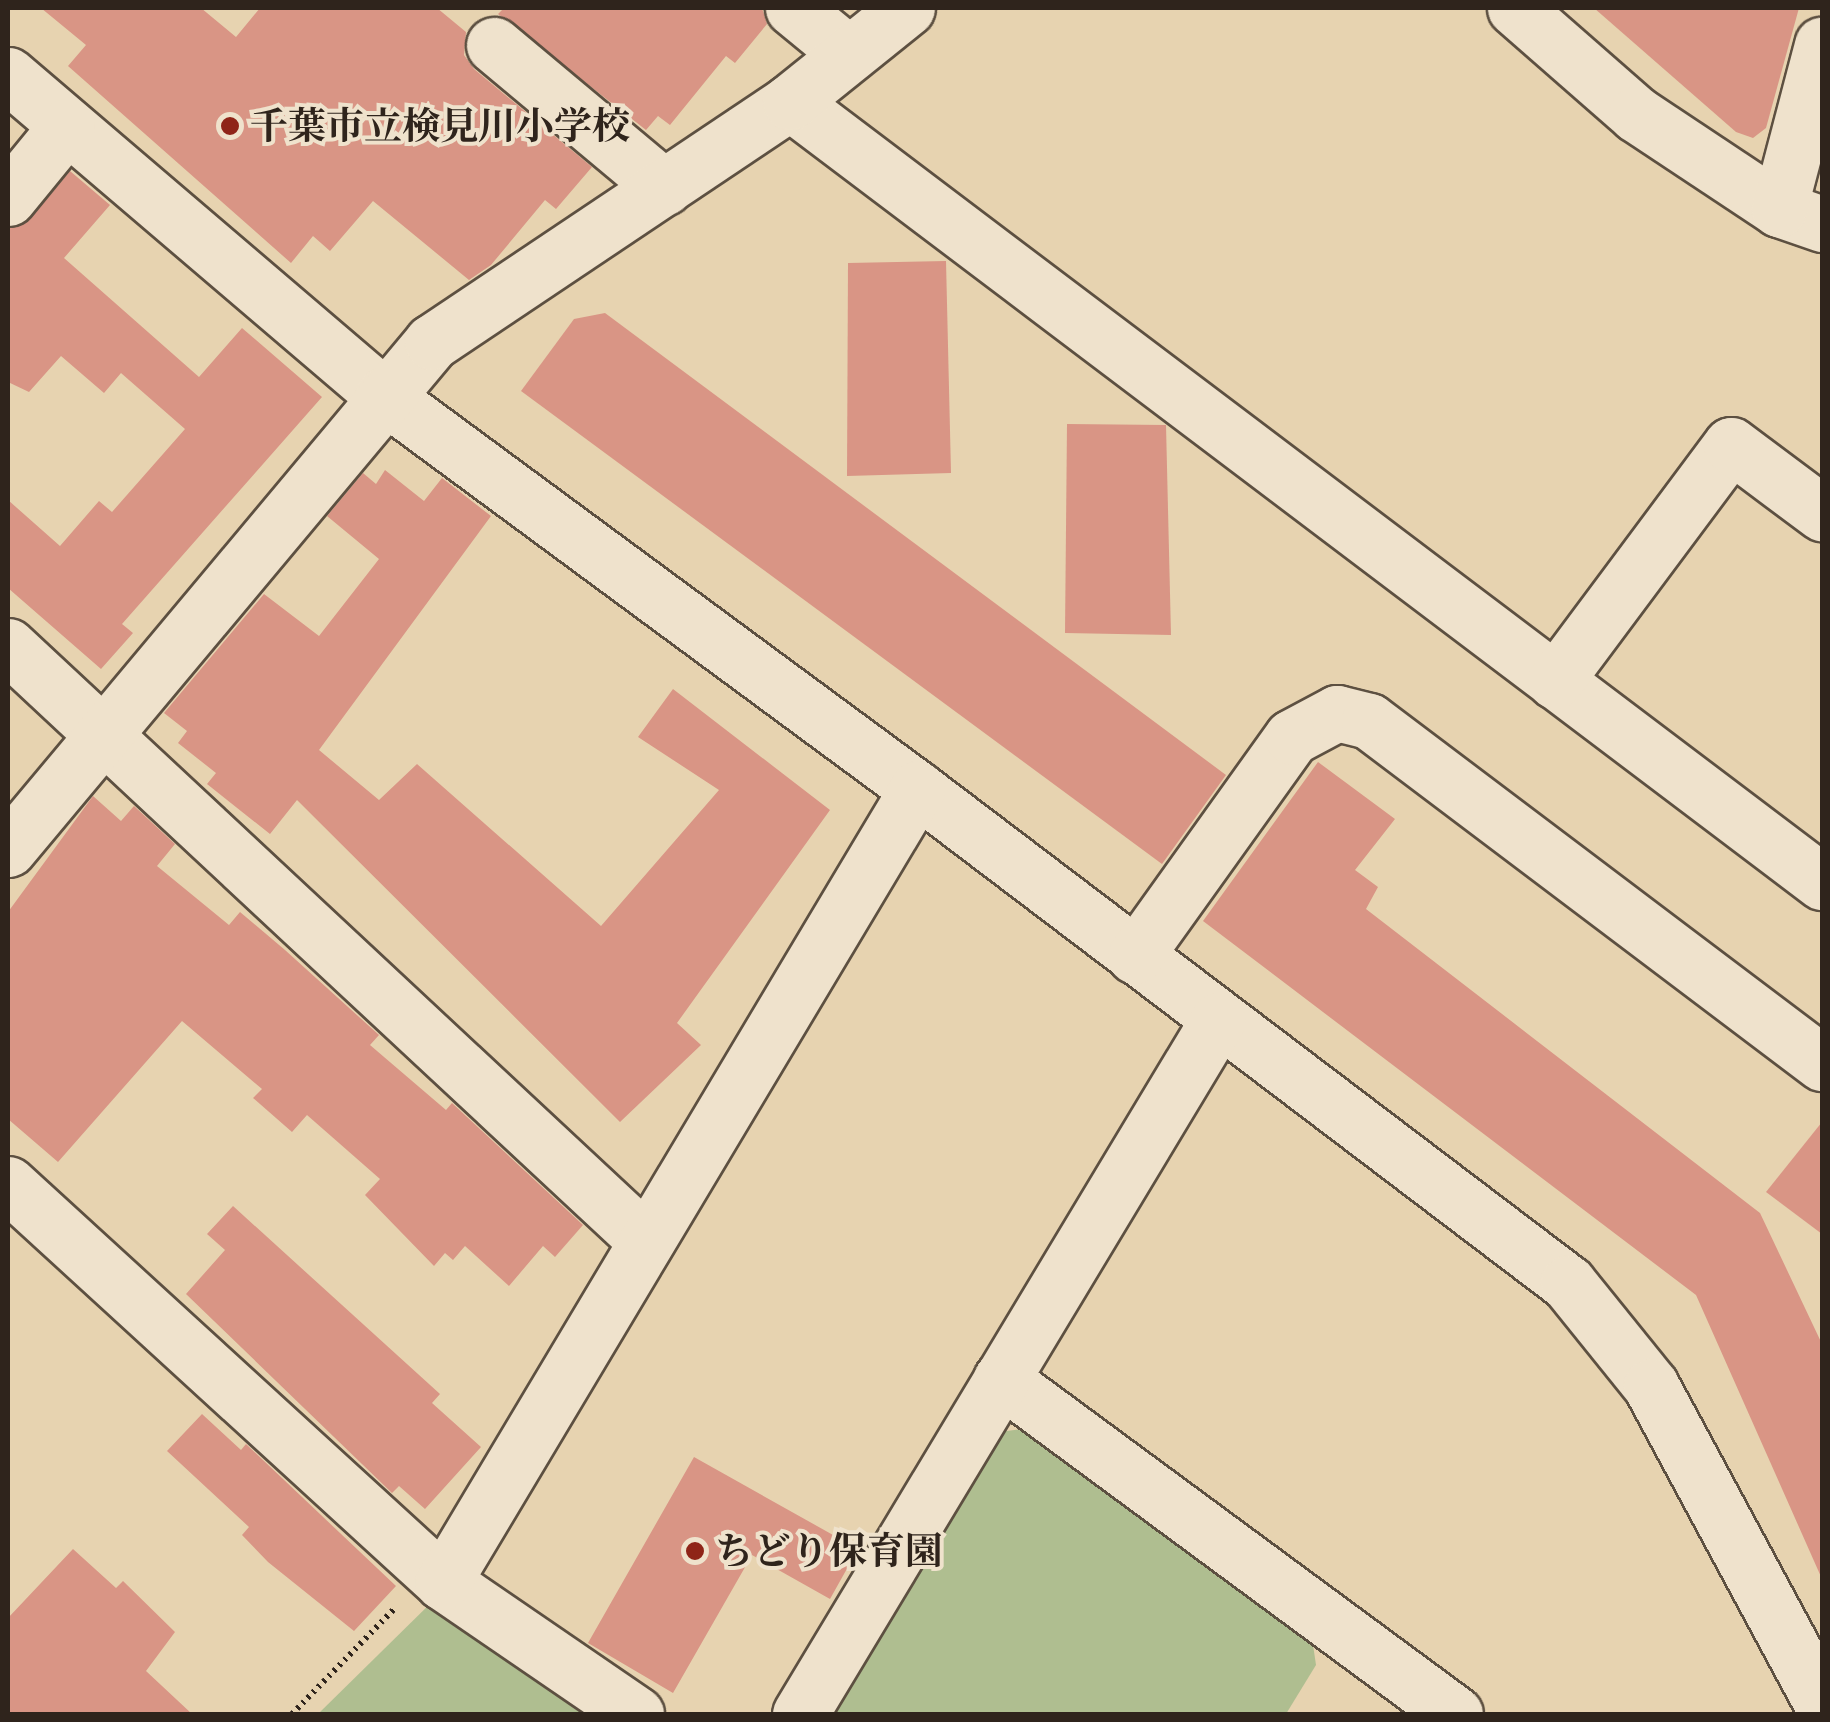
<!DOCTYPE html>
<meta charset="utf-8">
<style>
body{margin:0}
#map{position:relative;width:1830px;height:1722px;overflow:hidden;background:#e7d3b0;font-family:"EB Garamond","Noto Serif JP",serif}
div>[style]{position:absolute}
.green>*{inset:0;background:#afbe90}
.building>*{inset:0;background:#d99585}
.path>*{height:6px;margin-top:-3px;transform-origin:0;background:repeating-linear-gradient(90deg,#2f241c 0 2.5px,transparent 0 7.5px)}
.roads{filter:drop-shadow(2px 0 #5d5041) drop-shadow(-2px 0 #5d5041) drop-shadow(0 2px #5d5041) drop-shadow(0 -2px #5d5041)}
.minor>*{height:55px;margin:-27.5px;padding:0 27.5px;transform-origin:27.5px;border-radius:27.5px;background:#efe2cc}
.dots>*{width:28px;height:28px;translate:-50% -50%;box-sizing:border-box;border:5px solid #efe2cc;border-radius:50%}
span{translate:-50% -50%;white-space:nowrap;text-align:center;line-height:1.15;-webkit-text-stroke:8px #efe2cc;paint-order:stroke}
.poi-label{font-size:38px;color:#2f241c;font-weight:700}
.left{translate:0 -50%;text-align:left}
.frame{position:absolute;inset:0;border:10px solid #2f241c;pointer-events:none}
</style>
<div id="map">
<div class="green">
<div style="clip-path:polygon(1029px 1428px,1312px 1638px,1316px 1665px,1286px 1714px,828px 1714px,992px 1433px)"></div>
<div style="clip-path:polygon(439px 1595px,611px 1714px,318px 1714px)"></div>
</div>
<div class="building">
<div style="clip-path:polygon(41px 8px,201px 8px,236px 37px,260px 8px,437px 8px,466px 32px,464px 55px,474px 69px,592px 167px,556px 209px,545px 200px,491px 265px,469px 280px,373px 201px,330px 251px,313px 236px,291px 263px,68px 66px,86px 45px)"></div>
<div style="clip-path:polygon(504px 8px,762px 8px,767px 24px,735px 63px,726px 56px,670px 125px,658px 116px,646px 130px,498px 14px)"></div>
<div style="clip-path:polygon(1594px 8px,1799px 8px,1766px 128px,1753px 138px,1736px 132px)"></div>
<div style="clip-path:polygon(70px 171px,110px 205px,64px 258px,199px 377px,242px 328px,322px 397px,122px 624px,133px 633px,101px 669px,8px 588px,8px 500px,60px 546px,99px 501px,112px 512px,185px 429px,121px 373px,104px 393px,61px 356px,29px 392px,8px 382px,8px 228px,31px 218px)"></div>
<div style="clip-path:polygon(946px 261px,951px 473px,847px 476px,848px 263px)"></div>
<div style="clip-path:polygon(605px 313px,1226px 775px,1162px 864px,521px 391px,574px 319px)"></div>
<div style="clip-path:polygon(1067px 424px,1166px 425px,1171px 635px,1065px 633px)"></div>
<div style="clip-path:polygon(385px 470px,424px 501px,442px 478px,491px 516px,319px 750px,379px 800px,417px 764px,601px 926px,719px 790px,638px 737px,673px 689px,830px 810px,677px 1023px,701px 1045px,620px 1122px,297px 800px,270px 834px,207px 784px,216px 773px,178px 743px,187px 731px,164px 713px,264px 594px,319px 636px,379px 559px,327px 516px,363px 473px,376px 484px)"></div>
<div style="clip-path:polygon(1318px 762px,1395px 819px,1355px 870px,1378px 887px,1366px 909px,1760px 1213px,1822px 1344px,1822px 1579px,1696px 1295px,1203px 921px)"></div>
<div style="clip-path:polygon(93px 796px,121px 821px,134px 806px,175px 844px,157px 866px,229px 925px,240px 912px,285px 950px,379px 1035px,370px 1045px,446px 1110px,452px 1103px,583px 1225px,555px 1257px,543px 1246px,509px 1286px,465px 1246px,453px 1260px,445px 1253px,434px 1266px,365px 1195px,380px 1179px,307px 1115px,292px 1132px,253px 1098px,262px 1089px,182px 1021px,58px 1162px,8px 1119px,8px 912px)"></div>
<div style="clip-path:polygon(1822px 1122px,1822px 1234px,1766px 1192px)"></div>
<div style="clip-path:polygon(233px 1206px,440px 1394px,432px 1403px,481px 1447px,425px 1509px,399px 1486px,392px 1493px,186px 1294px,225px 1250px,207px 1234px)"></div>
<div style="clip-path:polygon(202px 1414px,241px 1450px,246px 1444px,396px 1586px,354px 1631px,268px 1562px,242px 1535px,249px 1527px,167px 1451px)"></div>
<div style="clip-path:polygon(694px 1457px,858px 1549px,830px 1599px,752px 1555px,673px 1693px,588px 1643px)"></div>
<div style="clip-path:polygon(73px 1549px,116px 1588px,123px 1581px,175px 1632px,146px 1671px,192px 1714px,8px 1714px,8px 1618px)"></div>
</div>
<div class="path">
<div style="left:292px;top:1714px;width:148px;rotate:-45.8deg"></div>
</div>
<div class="roads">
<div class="minor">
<div style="left:793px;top:8px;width:72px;rotate:39.4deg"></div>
<div style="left:1515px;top:8px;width:161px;rotate:41.2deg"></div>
<div style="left:1636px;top:114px;width:172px;rotate:33.6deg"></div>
<div style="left:1779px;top:209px;width:46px;rotate:19.2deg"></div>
<div style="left:494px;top:45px;width:222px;rotate:39.9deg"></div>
<div style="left:8px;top:75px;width:493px;rotate:40.5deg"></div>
<div style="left:383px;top:395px;width:664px;rotate:36.42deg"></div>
<div style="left:917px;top:789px;width:817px;rotate:37.19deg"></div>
<div style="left:1568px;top:1283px;width:132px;rotate:51.1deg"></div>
<div style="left:1651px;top:1386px;width:361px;rotate:61.7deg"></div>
<div style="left:790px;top:102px;width:1294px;rotate:37.08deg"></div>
<div style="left:8px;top:198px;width:93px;rotate:-50.7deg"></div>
<div style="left:1779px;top:209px;width:170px;rotate:-75.3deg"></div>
<div style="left:8px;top:646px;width:872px;rotate:43deg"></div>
<div style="left:1555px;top:681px;width:294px;rotate:-53.3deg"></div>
<div style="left:1731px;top:445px;width:114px;rotate:36.8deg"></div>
<div style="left:8px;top:849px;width:661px;rotate:-50.09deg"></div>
<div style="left:432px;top:342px;width:431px;rotate:-33.8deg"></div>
<div style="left:790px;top:102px;width:150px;rotate:-38.8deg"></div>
<div style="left:1135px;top:956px;width:269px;rotate:-54.4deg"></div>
<div style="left:1292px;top:737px;width:51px;rotate:-28.1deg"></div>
<div style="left:1337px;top:713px;width:33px;rotate:14deg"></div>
<div style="left:1369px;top:721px;width:568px;rotate:37.05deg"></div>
<div style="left:8px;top:1184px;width:590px;rotate:42.46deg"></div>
<div style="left:443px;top:1582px;width:234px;rotate:34.4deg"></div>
<div style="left:1001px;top:1379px;width:564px;rotate:36.42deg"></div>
<div style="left:443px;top:1582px;width:924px;rotate:-59.13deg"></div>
<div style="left:800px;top:1714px;width:810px;rotate:-58.94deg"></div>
</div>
</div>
<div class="dots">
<div style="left:230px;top:126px;background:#8f2418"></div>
<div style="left:695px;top:1551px;background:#8f2418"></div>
</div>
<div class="poi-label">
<span class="left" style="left:250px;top:126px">千葉市立検見川小学校</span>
<span class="left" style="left:715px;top:1551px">ちどり保育園</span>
</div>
<div class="frame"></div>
</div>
